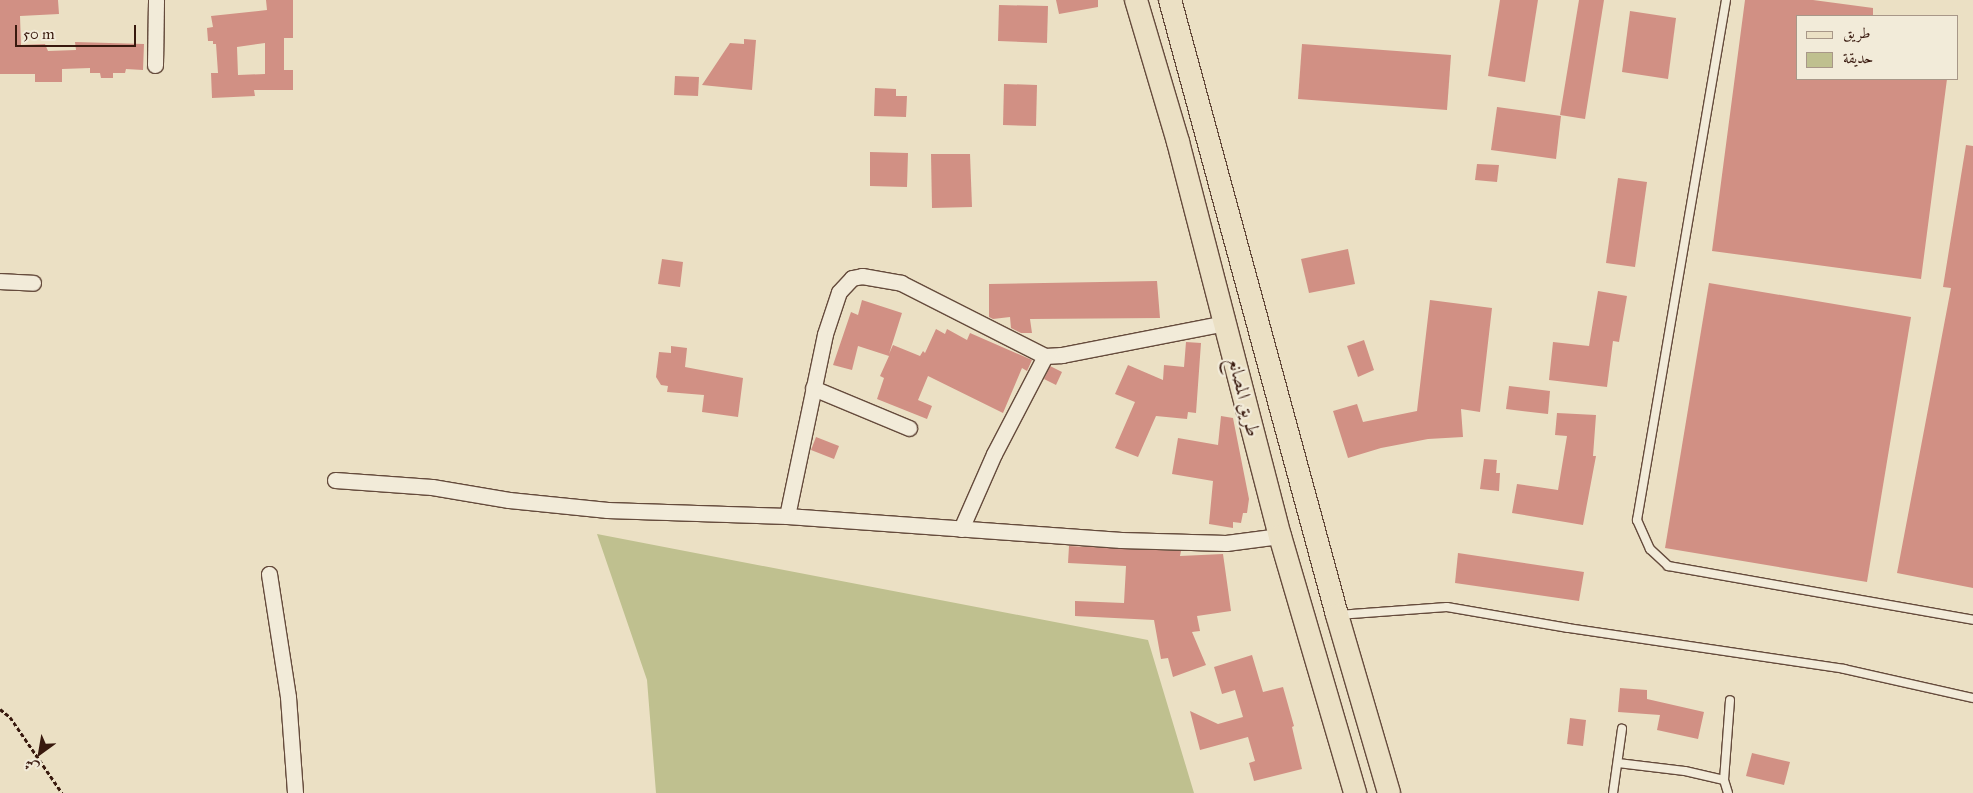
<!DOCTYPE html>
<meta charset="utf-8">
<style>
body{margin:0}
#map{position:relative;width:1973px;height:793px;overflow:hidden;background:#ebe0c4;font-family:"IM FELL Great Primer",Amiri,serif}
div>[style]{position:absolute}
.green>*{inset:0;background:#bfc08f}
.building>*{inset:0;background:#d19084}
.path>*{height:3px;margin-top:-1.5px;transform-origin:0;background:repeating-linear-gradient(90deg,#38190e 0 4px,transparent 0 6.5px)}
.roads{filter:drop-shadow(1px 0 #654b3c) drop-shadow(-1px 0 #654b3c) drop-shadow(0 1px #654b3c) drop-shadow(0 -1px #654b3c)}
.service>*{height:8px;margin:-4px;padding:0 4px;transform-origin:4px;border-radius:4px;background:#f2ebd9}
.minor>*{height:15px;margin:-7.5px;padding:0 7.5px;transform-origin:7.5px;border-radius:7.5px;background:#f2ebd9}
.primary>*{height:22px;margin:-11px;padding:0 11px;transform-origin:11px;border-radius:11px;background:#ebe0c4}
span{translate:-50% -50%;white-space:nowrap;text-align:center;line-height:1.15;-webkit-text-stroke:4.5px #f2ebd9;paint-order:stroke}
.street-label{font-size:19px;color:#38190e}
.legend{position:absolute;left:1796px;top:15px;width:162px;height:65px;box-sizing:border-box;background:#f2ebd9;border:1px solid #a89788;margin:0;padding:6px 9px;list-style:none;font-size:15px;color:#38190e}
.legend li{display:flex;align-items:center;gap:10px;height:25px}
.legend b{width:25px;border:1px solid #a89788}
.north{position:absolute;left:15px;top:728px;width:50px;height:50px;-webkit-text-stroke:4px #f2ebd9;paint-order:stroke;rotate:212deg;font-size:14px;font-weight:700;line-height:20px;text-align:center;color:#38190e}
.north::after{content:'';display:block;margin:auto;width:18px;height:22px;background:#38190e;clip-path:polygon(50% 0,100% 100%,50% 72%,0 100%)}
.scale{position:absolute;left:15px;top:25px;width:121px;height:22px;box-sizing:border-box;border:2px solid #38190e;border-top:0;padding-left:6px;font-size:15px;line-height:18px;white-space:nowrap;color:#38190e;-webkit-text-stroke:4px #f2ebd9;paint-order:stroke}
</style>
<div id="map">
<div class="green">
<div style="clip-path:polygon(597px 534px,1148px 640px,1194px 793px,656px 793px,647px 680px)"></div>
</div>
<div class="building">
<div style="clip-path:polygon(0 0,58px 0,59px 14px,20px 16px,21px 45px,45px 44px,48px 51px,76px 50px,75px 42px,144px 44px,143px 70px,126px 69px,125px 73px,113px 73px,113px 78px,101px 78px,100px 73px,90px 73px,90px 68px,62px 69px,62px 82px,35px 82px,35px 74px,0 74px)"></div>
<div style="clip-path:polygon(evenodd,266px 0,293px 0,293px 38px,284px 38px,284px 70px,293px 70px,293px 90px,254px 90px,255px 96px,212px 98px,211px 73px,218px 73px,216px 44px,213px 44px,213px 41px,208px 41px,207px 28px,213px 27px,211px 16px,267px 10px,266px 0,265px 43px,265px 74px,238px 75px,237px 47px,265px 43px)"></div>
<div style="clip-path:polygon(1056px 0,1098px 0,1098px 7px,1059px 14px)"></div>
<div style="clip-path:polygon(1500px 0,1538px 0,1525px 82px,1488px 76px)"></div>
<div style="clip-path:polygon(1579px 0,1604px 0,1585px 119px,1560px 115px)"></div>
<div style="clip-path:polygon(1745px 0,1813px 0,1873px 8px,1873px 16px,1797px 16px,1797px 79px,1947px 79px,1921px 279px,1712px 251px)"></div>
<div style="clip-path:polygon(999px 5px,1048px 6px,1047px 43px,998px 41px)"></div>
<div style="clip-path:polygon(1630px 11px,1676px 18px,1668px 79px,1622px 72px)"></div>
<div style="clip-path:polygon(744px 39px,756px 40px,752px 90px,702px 85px,730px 43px,744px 44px)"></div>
<div style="clip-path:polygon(1302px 44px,1451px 55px,1447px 110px,1298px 99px)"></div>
<div style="clip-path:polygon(675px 76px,699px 77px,698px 96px,674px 95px)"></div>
<div style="clip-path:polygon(1004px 84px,1037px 85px,1036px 126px,1003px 125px)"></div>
<div style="clip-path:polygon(875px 88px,896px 89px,896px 96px,907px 96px,906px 117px,874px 116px)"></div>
<div style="clip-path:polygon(1497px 107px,1561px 116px,1556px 159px,1491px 150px)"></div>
<div style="clip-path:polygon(1966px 145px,1973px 146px,1973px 588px,1897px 573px,1951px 288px,1943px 287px)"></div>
<div style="clip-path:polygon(870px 152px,908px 153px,907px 187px,870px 186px)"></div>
<div style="clip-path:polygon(931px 154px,970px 154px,972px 207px,932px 208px)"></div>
<div style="clip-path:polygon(1477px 164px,1499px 165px,1497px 182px,1475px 180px)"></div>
<div style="clip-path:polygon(1618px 178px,1647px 182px,1635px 267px,1606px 263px)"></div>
<div style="clip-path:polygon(1348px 249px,1355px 284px,1309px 293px,1301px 259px)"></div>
<div style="clip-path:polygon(662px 259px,683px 262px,680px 287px,658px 284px)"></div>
<div style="clip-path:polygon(1157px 281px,1160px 318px,1030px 319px,1032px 333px,1021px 333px,1011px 328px,1010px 317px,993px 319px,989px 317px,989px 284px)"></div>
<div style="clip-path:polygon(1709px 283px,1911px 317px,1867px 582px,1665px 548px)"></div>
<div style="clip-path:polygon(1598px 291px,1627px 296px,1619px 342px,1613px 341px,1607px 387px,1549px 380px,1553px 342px,1589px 346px)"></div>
<div style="clip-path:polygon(862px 300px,902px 313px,889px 354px,893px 345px,920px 356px,923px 351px,925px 353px,936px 329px,945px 334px,947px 329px,967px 340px,970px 333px,1032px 360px,1027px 371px,1022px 368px,1003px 413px,928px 376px,918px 400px,932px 406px,927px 419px,877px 399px,884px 378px,880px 376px,889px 356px,858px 346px,852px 370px,833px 365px,851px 312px,858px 315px)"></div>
<div style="clip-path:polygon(1430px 300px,1492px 308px,1480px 412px,1461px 409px,1463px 437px,1428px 439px,1381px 448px,1348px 458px,1333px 411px,1357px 404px,1363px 422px,1417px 411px)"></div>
<div style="clip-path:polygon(1364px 340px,1374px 370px,1358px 377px,1347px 346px)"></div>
<div style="clip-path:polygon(1186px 342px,1201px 343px,1196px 413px,1188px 412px,1187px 419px,1156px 416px,1138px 457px,1115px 448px,1135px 402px,1115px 394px,1128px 365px,1163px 380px,1164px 365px,1184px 367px)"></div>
<div style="clip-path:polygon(671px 346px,687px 348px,685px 367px,743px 378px,738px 417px,702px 412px,704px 395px,667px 392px,668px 386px,661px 385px,656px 377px,659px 352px,671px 353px)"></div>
<div style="clip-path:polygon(1050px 366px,1062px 372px,1056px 385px,1044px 379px)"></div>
<div style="clip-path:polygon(1509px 386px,1550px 391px,1548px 414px,1506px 409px)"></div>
<div style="clip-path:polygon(1557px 413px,1596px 415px,1593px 456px,1596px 456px,1583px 525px,1512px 513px,1517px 484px,1558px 490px,1567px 436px,1555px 435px)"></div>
<div style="clip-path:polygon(1221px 416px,1233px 418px,1249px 499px,1247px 513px,1243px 513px,1241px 523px,1233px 522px,1233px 528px,1209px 524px,1213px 481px,1172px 474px,1178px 438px,1218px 445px)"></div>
<div style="clip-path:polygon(816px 437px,839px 446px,834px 459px,811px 450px)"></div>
<div style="clip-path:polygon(1484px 459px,1497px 460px,1496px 473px,1500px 473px,1499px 491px,1480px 489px)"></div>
<div style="clip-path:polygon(1069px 546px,1181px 551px,1180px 556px,1223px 554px,1231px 611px,1197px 616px,1200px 631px,1192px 632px,1206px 665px,1173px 677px,1168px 658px,1161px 659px,1154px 620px,1075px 616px,1075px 601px,1124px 603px,1126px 566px,1068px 563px)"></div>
<div style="clip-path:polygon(1458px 553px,1584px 572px,1579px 601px,1455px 583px)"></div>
<div style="clip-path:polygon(1252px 655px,1263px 692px,1283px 687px,1294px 726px,1292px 727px,1302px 769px,1254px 781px,1249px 763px,1255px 761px,1248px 737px,1200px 750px,1190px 711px,1218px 724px,1243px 717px,1235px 690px,1222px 694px,1214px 667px)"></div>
<div style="clip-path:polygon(1620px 688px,1647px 690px,1647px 699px,1704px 712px,1698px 739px,1657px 730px,1660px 715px,1618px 712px)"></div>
<div style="clip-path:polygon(1570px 718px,1586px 720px,1583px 746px,1567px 744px)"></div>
<div style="clip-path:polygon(1752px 753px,1790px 762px,1784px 785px,1746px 776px)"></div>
</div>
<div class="path">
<div style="left:0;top:709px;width:13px;rotate:39deg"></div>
<div style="left:10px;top:717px;width:92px;rotate:55.6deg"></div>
</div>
<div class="roads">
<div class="service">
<div style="left:1726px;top:0;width:528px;rotate:99.71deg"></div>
<div style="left:1637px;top:520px;width:32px;rotate:66deg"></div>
<div style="left:1650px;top:549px;width:25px;rotate:43deg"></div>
<div style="left:1668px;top:566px;width:310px;rotate:10deg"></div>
<div style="left:1338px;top:615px;width:109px;rotate:-4.2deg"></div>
<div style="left:1447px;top:607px;width:123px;rotate:9.8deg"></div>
<div style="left:1568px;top:628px;width:279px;rotate:8.4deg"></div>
<div style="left:1844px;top:669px;width:132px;rotate:12.7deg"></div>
<div style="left:1618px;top:763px;width:67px;rotate:6.8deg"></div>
<div style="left:1685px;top:771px;width:40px;rotate:13deg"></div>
<div style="left:1613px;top:793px;width:65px;rotate:-82deg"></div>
<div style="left:1728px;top:793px;width:14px;rotate:-107deg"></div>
<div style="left:1724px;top:780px;width:80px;rotate:-85.7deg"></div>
</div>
<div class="minor">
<div style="left:155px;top:65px;width:65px;rotate:-89.1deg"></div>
<div style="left:0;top:281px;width:33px;rotate:3deg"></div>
<div style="left:813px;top:388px;width:104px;rotate:22.6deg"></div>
<div style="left:335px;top:480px;width:97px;rotate:4.1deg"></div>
<div style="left:432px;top:487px;width:78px;rotate:9.6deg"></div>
<div style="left:509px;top:500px;width:99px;rotate:5.8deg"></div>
<div style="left:607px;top:510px;width:180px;rotate:1.9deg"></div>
<div style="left:787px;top:516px;width:335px;rotate:4.1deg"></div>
<div style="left:1121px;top:540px;width:105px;rotate:1.6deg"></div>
<div style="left:1226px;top:543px;width:54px;rotate:-7.4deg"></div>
<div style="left:787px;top:516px;width:186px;rotate:-78.2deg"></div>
<div style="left:825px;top:334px;width:44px;rotate:-71.6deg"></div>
<div style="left:839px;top:292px;width:19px;rotate:-47deg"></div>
<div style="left:852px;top:278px;width:10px;rotate:-11deg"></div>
<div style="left:862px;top:276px;width:40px;rotate:10deg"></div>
<div style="left:901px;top:283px;width:161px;rotate:26.9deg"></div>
<div style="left:961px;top:529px;width:82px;rotate:-66.3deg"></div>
<div style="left:994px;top:454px;width:110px;rotate:-62.5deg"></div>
<div style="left:1045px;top:356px;width:17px;rotate:-3deg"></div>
<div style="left:1062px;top:355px;width:166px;rotate:-11.1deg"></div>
<div style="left:269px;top:574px;width:124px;rotate:81.2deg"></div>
<div style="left:288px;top:697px;width:96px;rotate:85.8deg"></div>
</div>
<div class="primary">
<div style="left:1136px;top:0;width:148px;rotate:73.5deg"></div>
<div style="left:1178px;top:142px;width:407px;rotate:75.5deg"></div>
<div style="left:1280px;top:536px;width:268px;rotate:73.7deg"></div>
<div style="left:1170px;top:0;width:637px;rotate:74.81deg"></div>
<div style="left:1337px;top:615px;width:185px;rotate:73.7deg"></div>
</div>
</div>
<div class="street-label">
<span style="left:1244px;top:397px;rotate:76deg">طريق المصانع</span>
</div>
<ul class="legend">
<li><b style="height:6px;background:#ebe0c4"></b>طريق</li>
<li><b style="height:14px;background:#bfc08f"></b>حديقة</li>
</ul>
<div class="north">ش</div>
<div class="scale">50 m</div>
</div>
